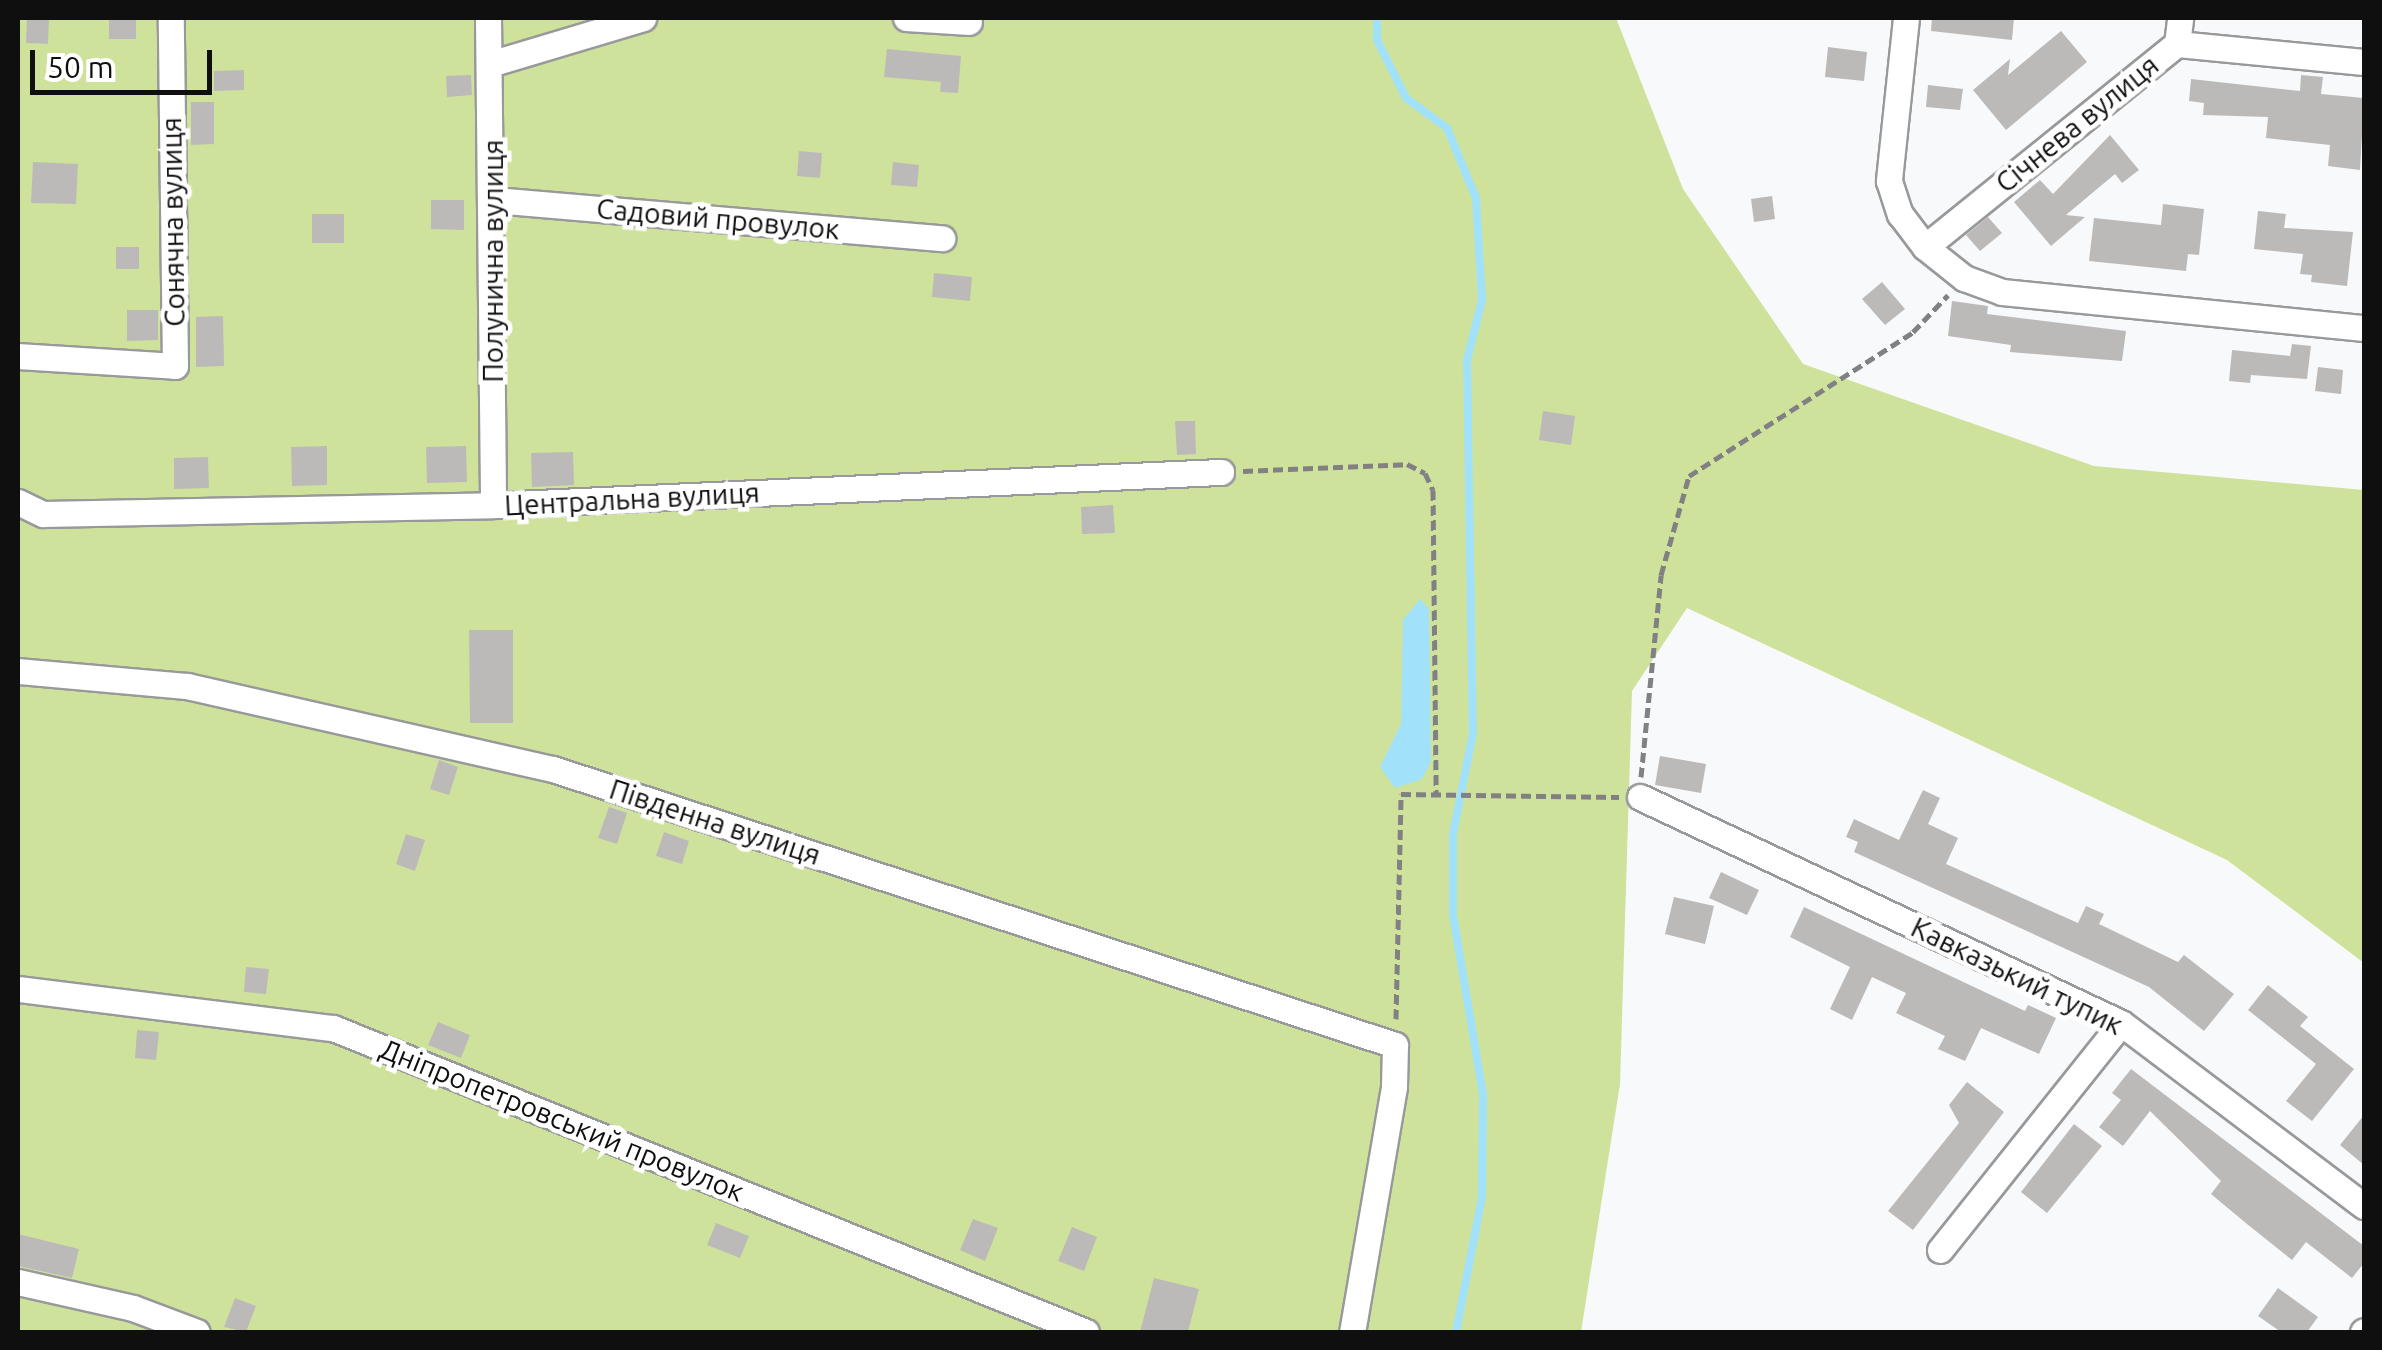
<!DOCTYPE html>
<meta charset="utf-8">
<style>
body{margin:0}
#map{position:relative;width:2382px;height:1350px;overflow:hidden;background:#f8f9fb;font-family:Ubuntu,sans-serif}
div>[style]{position:absolute}
.green>*{inset:0;background:#cfe29c}
.water>*{inset:0;background:#a1e2fa}
.stream>*{height:8px;margin:-4px;padding:0 4px;transform-origin:4px;border-radius:4px;background:#a1e2fa}
.building>*{inset:0;background:#bcbab9}
.path>*{height:5px;margin-top:-2.5px;transform-origin:0;background:repeating-linear-gradient(90deg,#818183 0 10px,transparent 0 15px)}
.roads{filter:drop-shadow(2px 0 #98999a) drop-shadow(-2px 0 #98999a) drop-shadow(0 2px #98999a) drop-shadow(0 -2px #98999a)}
.minor>*{height:25px;margin:-12.5px;padding:0 12.5px;transform-origin:12.5px;border-radius:12.5px;background:#fff}
span{translate:-50% -50%;white-space:nowrap;text-align:center;line-height:1.15;-webkit-text-stroke:9px #fff;paint-order:stroke}
.street-label{font-size:28px;color:#0f0f10}
.frame{position:absolute;inset:0;border:20px solid #0f0f10;pointer-events:none}
.scale{position:absolute;left:30px;top:50px;width:182px;height:45px;box-sizing:border-box;border:5px solid #0f0f10;border-top:0;padding-left:12px;font-size:30px;line-height:35px;white-space:nowrap;color:#0f0f10;-webkit-text-stroke:8px #fff;paint-order:stroke}
</style>
<div id="map">
<div class="green">
<div style="clip-path:polygon(18px 18px,1616px 18px,1683px 189px,1803px 364px,2094px 466px,2364px 490px,2364px 963px,2227px 860px,1687px 608px,1632px 691px,1620px 1084px,1581px 1332px,18px 1332px)"></div>
</div>
<div class="water">
<div style="clip-path:polygon(1420px 599px,1429px 609px,1431px 761px,1422px 779px,1395px 788px,1380px 767px,1401px 724px,1403px 620px)"></div>
</div>
<div class="stream">
<div style="left:1377px;top:18px;width:22px;rotate:90deg"></div>
<div style="left:1377px;top:40px;width:65px;rotate:63.4deg"></div>
<div style="left:1406px;top:98px;width:51px;rotate:36.2deg"></div>
<div style="left:1447px;top:128px;width:76px;rotate:67.5deg"></div>
<div style="left:1476px;top:198px;width:102px;rotate:86.6deg"></div>
<div style="left:1482px;top:300px;width:62px;rotate:104deg"></div>
<div style="left:1467px;top:360px;width:373px;rotate:89.1deg"></div>
<div style="left:1473px;top:733px;width:103px;rotate:101.2deg"></div>
<div style="left:1453px;top:834px;width:81px;rotate:90deg"></div>
<div style="left:1453px;top:915px;width:182px;rotate:80.5deg"></div>
<div style="left:1483px;top:1095px;width:102px;rotate:90.6deg"></div>
<div style="left:1482px;top:1197px;width:137px;rotate:100.9deg"></div>
</div>
<div class="building">
<div style="clip-path:polygon(27px 18px,49px 18px,48px 44px,26px 43px)"></div>
<div style="clip-path:polygon(109px 18px,136px 18px,136px 39px,109px 39px)"></div>
<div style="clip-path:polygon(1932px 18px,2014px 18px,2012px 40px,1931px 31px)"></div>
<div style="clip-path:polygon(2061px 31px,2087px 62px,2006px 130px,1973px 90px,2010px 59px,2008px 75px)"></div>
<div style="clip-path:polygon(1828px 47px,1867px 52px,1864px 81px,1825px 77px)"></div>
<div style="clip-path:polygon(887px 49px,961px 56px,958px 93px,940px 92px,941px 82px,884px 77px)"></div>
<div style="clip-path:polygon(244px 70px,244px 90px,214px 91px,214px 71px)"></div>
<div style="clip-path:polygon(471px 75px,472px 95px,447px 97px,446px 76px)"></div>
<div style="clip-path:polygon(2301px 75px,2323px 77px,2321px 94px,2364px 98px,2360px 170px,2328px 166px,2330px 145px,2266px 138px,2268px 117px,2203px 115px,2204px 103px,2189px 101px,2191px 79px,2300px 91px)"></div>
<div style="clip-path:polygon(1928px 85px,1963px 89px,1960px 110px,1926px 107px)"></div>
<div style="clip-path:polygon(191px 102px,214px 102px,214px 144px,191px 145px)"></div>
<div style="clip-path:polygon(2110px 135px,2139px 170px,2122px 183px,2115px 174px,2066px 215px,2085px 217px,2051px 246px,2014px 202px,2040px 180px,2053px 194px)"></div>
<div style="clip-path:polygon(799px 151px,822px 153px,820px 178px,797px 176px)"></div>
<div style="clip-path:polygon(33px 162px,78px 164px,76px 204px,31px 203px)"></div>
<div style="clip-path:polygon(893px 162px,919px 165px,917px 187px,891px 185px)"></div>
<div style="clip-path:polygon(1772px 196px,1775px 219px,1754px 222px,1751px 199px)"></div>
<div style="clip-path:polygon(431px 200px,464px 200px,464px 230px,431px 229px)"></div>
<div style="clip-path:polygon(2163px 204px,2204px 209px,2199px 255px,2188px 254px,2186px 271px,2089px 261px,2094px 218px,2161px 225px)"></div>
<div style="clip-path:polygon(2258px 211px,2286px 214px,2284px 228px,2353px 232px,2347px 286px,2311px 282px,2312px 275px,2300px 274px,2303px 254px,2254px 249px)"></div>
<div style="clip-path:polygon(312px 214px,344px 214px,344px 243px,312px 243px)"></div>
<div style="clip-path:polygon(1988px 217px,2002px 233px,1980px 251px,1966px 235px)"></div>
<div style="clip-path:polygon(116px 247px,139px 247px,139px 269px,116px 269px)"></div>
<div style="clip-path:polygon(934px 273px,972px 277px,970px 301px,932px 297px)"></div>
<div style="clip-path:polygon(1882px 282px,1905px 309px,1885px 325px,1862px 299px)"></div>
<div style="clip-path:polygon(1952px 301px,1988px 306px,1987px 314px,2126px 331px,2122px 361px,2010px 352px,2011px 345px,1948px 336px)"></div>
<div style="clip-path:polygon(127px 310px,158px 310px,158px 340px,127px 341px)"></div>
<div style="clip-path:polygon(223px 316px,224px 366px,196px 367px,196px 317px)"></div>
<div style="clip-path:polygon(2292px 344px,2311px 346px,2307px 379px,2251px 375px,2250px 383px,2229px 381px,2232px 350px,2290px 356px)"></div>
<div style="clip-path:polygon(2318px 367px,2343px 370px,2341px 394px,2315px 391px)"></div>
<div style="clip-path:polygon(1543px 411px,1575px 416px,1571px 445px,1539px 440px)"></div>
<div style="clip-path:polygon(1175px 421px,1195px 421px,1196px 454px,1177px 455px)"></div>
<div style="clip-path:polygon(327px 446px,327px 485px,292px 486px,291px 447px)"></div>
<div style="clip-path:polygon(466px 446px,467px 482px,427px 483px,426px 447px)"></div>
<div style="clip-path:polygon(573px 452px,574px 485px,532px 487px,531px 453px)"></div>
<div style="clip-path:polygon(208px 457px,209px 488px,174px 489px,174px 458px)"></div>
<div style="clip-path:polygon(1113px 505px,1115px 533px,1082px 534px,1081px 507px)"></div>
<div style="clip-path:polygon(469px 630px,513px 630px,513px 723px,470px 723px)"></div>
<div style="clip-path:polygon(1660px 756px,1706px 764px,1701px 793px,1655px 785px)"></div>
<div style="clip-path:polygon(439px 760px,458px 767px,449px 795px,430px 789px)"></div>
<div style="clip-path:polygon(1923px 790px,1940px 798px,1928px 824px,1958px 838px,1946px 864px,2078px 923px,2086px 906px,2104px 914px,2099px 924px,2178px 962px,2184px 955px,2234px 994px,2204px 1031px,2149px 987px,1854px 852px,1858px 842px,1846px 837px,1854px 819px,1899px 840px)"></div>
<div style="clip-path:polygon(609px 807px,627px 813px,617px 844px,598px 838px)"></div>
<div style="clip-path:polygon(664px 832px,689px 841px,682px 864px,656px 856px)"></div>
<div style="clip-path:polygon(406px 834px,425px 840px,415px 871px,396px 864px)"></div>
<div style="clip-path:polygon(1721px 872px,1759px 890px,1747px 915px,1709px 898px)"></div>
<div style="clip-path:polygon(1674px 897px,1714px 906px,1705px 944px,1665px 934px)"></div>
<div style="clip-path:polygon(1804px 907px,2025px 1011px,2028px 1005px,2056px 1018px,2039px 1054px,1981px 1028px,1965px 1061px,1938px 1049px,1945px 1036px,1896px 1013px,1906px 993px,1872px 977px,1852px 1020px,1830px 1009px,1850px 967px,1790px 937px)"></div>
<div style="clip-path:polygon(246px 967px,269px 969px,266px 994px,244px 992px)"></div>
<div style="clip-path:polygon(2268px 985px,2308px 1017px,2300px 1026px,2354px 1069px,2312px 1121px,2286px 1101px,2316px 1064px,2248px 1010px)"></div>
<div style="clip-path:polygon(438px 1022px,470px 1035px,461px 1058px,428px 1045px)"></div>
<div style="clip-path:polygon(137px 1030px,159px 1032px,156px 1060px,135px 1058px)"></div>
<div style="clip-path:polygon(2131px 1069px,2364px 1246px,2364px 1263px,2352px 1278px,2306px 1242px,2292px 1260px,2247px 1224px,2211px 1194px,2221px 1181px,2150px 1111px,2123px 1146px,2099px 1127px,2121px 1100px,2112px 1093px)"></div>
<div style="clip-path:polygon(1967px 1082px,2004px 1112px,1913px 1230px,1888px 1211px,1959px 1123px,1949px 1105px)"></div>
<div style="clip-path:polygon(2364px 1115px,2364px 1165px,2340px 1145px)"></div>
<div style="clip-path:polygon(2074px 1124px,2102px 1146px,2047px 1213px,2021px 1192px)"></div>
<div style="clip-path:polygon(973px 1219px,998px 1228px,985px 1261px,960px 1250px)"></div>
<div style="clip-path:polygon(716px 1223px,749px 1236px,740px 1258px,707px 1245px)"></div>
<div style="clip-path:polygon(1072px 1227px,1097px 1237px,1084px 1271px,1058px 1261px)"></div>
<div style="clip-path:polygon(18px 1234px,79px 1249px,72px 1278px,18px 1266px)"></div>
<div style="clip-path:polygon(1154px 1278px,1199px 1289px,1188px 1332px,1140px 1332px)"></div>
<div style="clip-path:polygon(2278px 1288px,2318px 1317px,2307px 1332px,2281px 1332px,2258px 1316px)"></div>
<div style="clip-path:polygon(235px 1298px,256px 1306px,246px 1332px,224px 1327px)"></div>
</div>
<div class="path">
<div style="left:1243px;top:471px;width:164px;rotate:-2.4deg"></div>
<div style="left:1407px;top:464px;width:20px;rotate:27deg"></div>
<div style="left:1425px;top:473px;width:19px;rotate:65deg"></div>
<div style="left:1433px;top:490px;width:304px;rotate:89.4deg"></div>
<div style="left:1641px;top:777px;width:203px;rotate:-84.3deg"></div>
<div style="left:1661px;top:575px;width:103px;rotate:-74.2deg"></div>
<div style="left:1689px;top:476px;width:266px;rotate:-32.7deg"></div>
<div style="left:1913px;top:332px;width:51px;rotate:-46.6deg"></div>
<div style="left:1396px;top:1019px;width:225px;rotate:-88.7deg"></div>
<div style="left:1401px;top:794px;width:218px;rotate:0.8deg"></div>
</div>
<div class="roads">
<div class="minor">
<div style="left:488px;top:18px;width:487px;rotate:89.4deg"></div>
<div style="left:906px;top:18px;width:63px;rotate:3.6deg"></div>
<div style="left:1906px;top:18px;width:164px;rotate:96deg"></div>
<div style="left:1889px;top:181px;width:35px;rotate:72deg"></div>
<div style="left:1900px;top:214px;width:41px;rotate:52.9deg"></div>
<div style="left:1925px;top:247px;width:50px;rotate:38.5deg"></div>
<div style="left:1964px;top:278px;width:40px;rotate:20.2deg"></div>
<div style="left:2002px;top:292px;width:364px;rotate:5.7deg"></div>
<div style="left:2177px;top:44px;width:26px;rotate:-83deg"></div>
<div style="left:490px;top:64px;width:160px;rotate:-16.7deg"></div>
<div style="left:495px;top:200px;width:449px;rotate:4.9deg"></div>
<div style="left:1925px;top:247px;width:324px;rotate:-38.9deg"></div>
<div style="left:2177px;top:44px;width:188px;rotate:5.5deg"></div>
<div style="left:18px;top:356px;width:157px;rotate:3.6deg"></div>
<div style="left:175px;top:366px;width:348px;rotate:-90.7deg"></div>
<div style="left:18px;top:502px;width:28px;rotate:26deg"></div>
<div style="left:43px;top:514px;width:450px;rotate:-1.1deg"></div>
<div style="left:493px;top:505px;width:729px;rotate:-2.6deg"></div>
<div style="left:18px;top:671px;width:170px;rotate:5.1deg"></div>
<div style="left:187px;top:686px;width:375px;rotate:12.8deg"></div>
<div style="left:553px;top:769px;width:886px;rotate:18.15deg"></div>
<div style="left:1395px;top:1045px;width:42px;rotate:91.4deg"></div>
<div style="left:1394px;top:1087px;width:249px;rotate:99.7deg"></div>
<div style="left:1640px;top:797px;width:531px;rotate:25.17deg"></div>
<div style="left:2121px;top:1023px;width:304px;rotate:37deg"></div>
<div style="left:18px;top:989px;width:317px;rotate:7.1deg"></div>
<div style="left:333px;top:1028px;width:812px;rotate:21.98deg"></div>
<div style="left:1940px;top:1250px;width:290px;rotate:-51.4deg"></div>
<div style="left:18px;top:1282px;width:118px;rotate:12.7deg"></div>
<div style="left:133px;top:1308px;width:68px;rotate:20.6deg"></div>
<div style="left:2363px;top:1332px;width:1px;rotate:-45deg"></div>
</div>
</div>
<div class="street-label">
<span style="left:2077px;top:124px;rotate:-39deg">Січнева вулиця</span>
<span style="left:718px;top:219px;rotate:5deg">Садовий провулок</span>
<span style="left:173px;top:222px;rotate:-91deg">Сонячна вулиця</span>
<span style="left:493px;top:261px;rotate:-90deg">Полунична вулиця</span>
<span style="left:632px;top:499px;rotate:-3deg">Центральна вулиця</span>
<span style="left:715px;top:822px;rotate:18deg">Південна вулиця</span>
<span style="left:2017px;top:976px;rotate:26deg">Кавказький тупик</span>
<span style="left:562px;top:1120px;rotate:22deg">Дніпропетровський провулок</span>
</div>
<div class="frame"></div>
<div class="scale">50 m</div>
</div>
